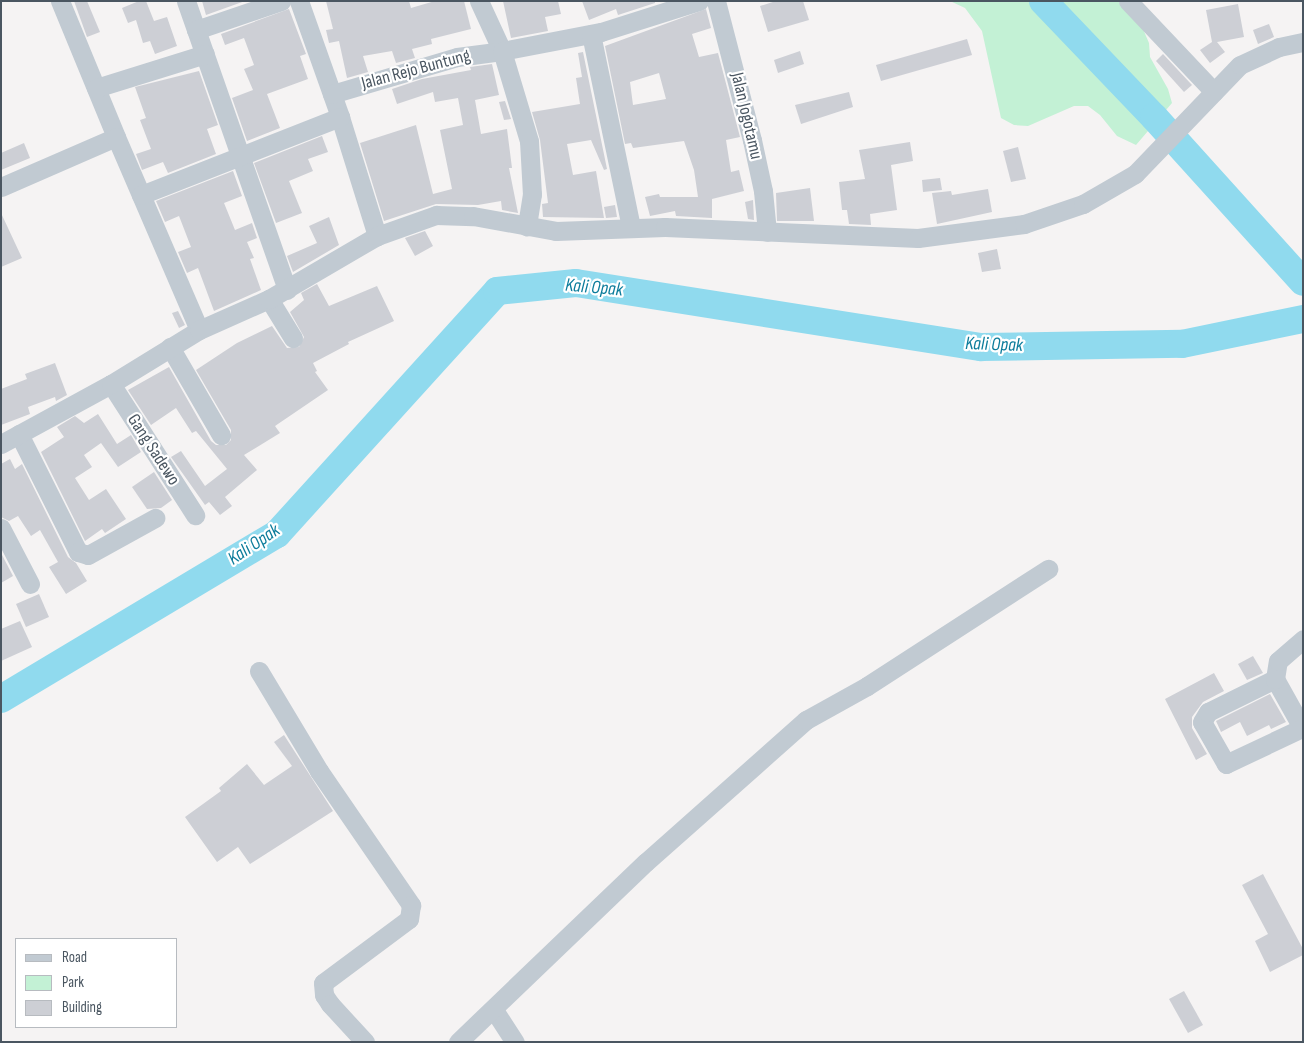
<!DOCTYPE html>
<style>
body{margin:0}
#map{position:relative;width:1304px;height:1043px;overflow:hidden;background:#f5f3f3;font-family:"Sofia Sans Condensed",sans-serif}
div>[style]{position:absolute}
.green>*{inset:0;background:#c3f1d5}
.river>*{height:28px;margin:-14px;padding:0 14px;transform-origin:14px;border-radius:14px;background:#90daee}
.building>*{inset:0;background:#cdcfd5}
.minor>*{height:19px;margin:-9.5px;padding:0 9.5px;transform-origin:9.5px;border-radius:9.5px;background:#c1cad2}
span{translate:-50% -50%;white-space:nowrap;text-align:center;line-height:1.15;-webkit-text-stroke:4.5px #fff;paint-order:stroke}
.street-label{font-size:18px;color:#4a5661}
.water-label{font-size:19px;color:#0c7c9b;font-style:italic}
.frame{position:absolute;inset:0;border:2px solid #4a5661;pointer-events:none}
.legend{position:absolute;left:15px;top:938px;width:162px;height:90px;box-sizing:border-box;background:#fff;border:1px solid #b7bbc0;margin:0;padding:6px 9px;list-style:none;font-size:15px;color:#4a5661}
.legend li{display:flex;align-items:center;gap:10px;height:25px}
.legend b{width:25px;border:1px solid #b7bbc0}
</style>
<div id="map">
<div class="green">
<div style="clip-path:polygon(950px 1px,1118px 1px,1143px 29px,1149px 43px,1150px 57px,1168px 89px,1172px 103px,1136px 145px,1117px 136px,1100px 115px,1088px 106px,1074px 106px,1028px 126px,1014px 125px,1001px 118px,982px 31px,965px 8px)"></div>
</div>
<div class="river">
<div style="left:1043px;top:1px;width:161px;rotate:46.3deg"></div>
<div style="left:1154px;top:117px;width:222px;rotate:47.9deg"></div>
<div style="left:1px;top:699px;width:322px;rotate:-30.9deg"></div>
<div style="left:277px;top:534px;width:328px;rotate:-47.8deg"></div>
<div style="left:497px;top:291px;width:79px;rotate:-5.8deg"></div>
<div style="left:576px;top:283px;width:410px;rotate:9deg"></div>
<div style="left:981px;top:347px;width:201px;rotate:-0.9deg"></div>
<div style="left:1182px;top:344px;width:124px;rotate:-11.7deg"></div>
</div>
<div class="building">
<div style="clip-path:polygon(74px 1px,87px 1px,100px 32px,87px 37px)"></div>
<div style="clip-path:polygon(139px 1px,146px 1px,154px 21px,167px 17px,177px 46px,155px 54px,150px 41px,143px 43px,136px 20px,128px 23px,122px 8px)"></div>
<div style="clip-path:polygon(202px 1px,245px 1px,206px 15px)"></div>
<div style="clip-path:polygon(326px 1px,409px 1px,411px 8px,435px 1px,464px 1px,471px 29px,431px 39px,432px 44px,412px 49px,415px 58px,396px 63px,392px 51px,363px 56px,368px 72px,347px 78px,339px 41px,329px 43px,326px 30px,333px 29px)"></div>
<div style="clip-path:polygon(503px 1px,558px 1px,561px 14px,545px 17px,548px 31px,511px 38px)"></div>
<div style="clip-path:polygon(582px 1px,655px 1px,655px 3px,618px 15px,616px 9px,589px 20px)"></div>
<div style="clip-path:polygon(776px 1px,803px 1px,809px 20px,768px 32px,760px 6px)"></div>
<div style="clip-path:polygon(1238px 4px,1244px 37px,1217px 42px,1225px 52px,1210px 63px,1200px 50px,1212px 42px,1206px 10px)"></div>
<div style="clip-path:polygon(289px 9px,306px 54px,300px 56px,308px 79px,267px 94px,280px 128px,247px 141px,232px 98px,253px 90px,244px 69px,254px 65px,244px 38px,225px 45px,221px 34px)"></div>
<div style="clip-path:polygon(evenodd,706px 9px,711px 28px,692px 34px,699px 57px,718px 53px,740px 137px,726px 140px,731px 172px,739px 170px,744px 191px,712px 199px,712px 218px,676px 216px,675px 211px,650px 216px,645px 197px,659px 194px,660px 197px,698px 197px,694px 170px,684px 141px,633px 148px,631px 143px,625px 144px,605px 46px,706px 9px,659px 73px,666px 99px,633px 105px,630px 82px,659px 73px)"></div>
<div style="clip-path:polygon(1269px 24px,1274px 37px,1258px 44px,1253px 30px)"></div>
<div style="clip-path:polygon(967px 39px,972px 55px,881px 81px,876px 65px)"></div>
<div style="clip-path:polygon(800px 51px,804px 64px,778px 73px,774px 60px)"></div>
<div style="clip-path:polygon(583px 52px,607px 169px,604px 170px,591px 140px,567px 144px,573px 175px,596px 171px,604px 218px,543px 217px,542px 204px,548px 203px,540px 140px,532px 112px,580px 104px,576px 78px,582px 77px,578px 53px)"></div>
<div style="clip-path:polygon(1163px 54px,1192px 85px,1184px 92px,1156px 61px)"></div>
<div style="clip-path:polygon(492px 64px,499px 95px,475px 100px,481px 134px,507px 129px,512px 168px,509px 168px,518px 213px,502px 210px,501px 201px,478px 205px,436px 204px,384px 221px,360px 143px,416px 125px,433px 194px,452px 189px,440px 130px,463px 125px,458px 98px,435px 102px,433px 92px,397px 104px,392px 89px,422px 79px,471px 70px,470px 67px)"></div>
<div style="clip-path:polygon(199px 71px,218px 125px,207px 129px,216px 154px,168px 173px,163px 162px,142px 170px,136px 154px,151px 149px,140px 120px,146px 118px,135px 87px)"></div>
<div style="clip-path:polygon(849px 92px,853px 107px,801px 124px,795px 105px)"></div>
<div style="clip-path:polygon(505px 101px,511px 119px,504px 120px,499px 102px)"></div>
<div style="clip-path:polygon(322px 136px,328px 152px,308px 159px,313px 171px,289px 181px,302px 213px,276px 223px,254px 163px)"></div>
<div style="clip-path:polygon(910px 142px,913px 161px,891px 165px,897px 210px,870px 214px,871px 225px,849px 224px,847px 210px,842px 210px,839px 182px,865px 179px,859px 150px)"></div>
<div style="clip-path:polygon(24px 143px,30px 158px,1px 170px,1px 153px)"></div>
<div style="clip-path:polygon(1018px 147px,1026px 179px,1011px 182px,1003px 151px)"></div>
<div style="clip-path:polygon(233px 171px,242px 196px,224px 203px,235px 230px,252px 223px,257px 238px,247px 242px,254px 258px,250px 259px,261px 290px,214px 311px,198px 268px,187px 273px,178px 252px,191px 247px,179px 216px,165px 222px,156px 201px)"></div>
<div style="clip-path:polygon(940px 178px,942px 190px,923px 192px,922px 180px)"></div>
<div style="clip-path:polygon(810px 188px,814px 221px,777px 221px,776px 193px)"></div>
<div style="clip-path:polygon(988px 189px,992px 212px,937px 224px,932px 193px,951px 191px,952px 195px)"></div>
<div style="clip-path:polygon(753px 200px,754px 220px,748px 219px,745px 202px)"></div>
<div style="clip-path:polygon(615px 205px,617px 217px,606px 218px,604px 207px)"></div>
<div style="clip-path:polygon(1px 213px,22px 258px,1px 267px)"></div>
<div style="clip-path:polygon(329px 217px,339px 245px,293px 272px,287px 256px,317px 243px,309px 226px)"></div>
<div style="clip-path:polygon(425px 231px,433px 246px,415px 256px,405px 238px)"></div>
<div style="clip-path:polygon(997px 249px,1001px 269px,982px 272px,978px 253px)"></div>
<div style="clip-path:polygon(317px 284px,329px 306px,377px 286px,394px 321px,348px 342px,349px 344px,313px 363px,317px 371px,315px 372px,328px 390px,275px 426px,280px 433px,244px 455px,257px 470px,225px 497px,232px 506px,220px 515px,209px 502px,205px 505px,171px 457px,181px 451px,205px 486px,227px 469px,196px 431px,192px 433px,176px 408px,151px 425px,128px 390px,169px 367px,211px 441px,216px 445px,226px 445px,231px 440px,231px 430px,196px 370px,237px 343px,272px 326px,287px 348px,299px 347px,304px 337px,290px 312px,304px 300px,301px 293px)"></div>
<div style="clip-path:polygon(178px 311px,185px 325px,179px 328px,172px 313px)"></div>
<div style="clip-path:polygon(55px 363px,67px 395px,56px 401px,55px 397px,28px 407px,30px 414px,1px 425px,1px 389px,27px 379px,25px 374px)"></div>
<div style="clip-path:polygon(98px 414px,117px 444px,131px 435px,141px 452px,118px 467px,101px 443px,84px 455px,92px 467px,75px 478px,89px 500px,106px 489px,126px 519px,105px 533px,102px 529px,85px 541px,41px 452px,64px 437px,57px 427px,75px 416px,84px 423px)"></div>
<div style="clip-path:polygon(10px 459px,15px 469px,22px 464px,68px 557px,76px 563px,87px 581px,66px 594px,49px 567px,58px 562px,40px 530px,31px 536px,18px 516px,9px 521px,1px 517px,1px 464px)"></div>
<div style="clip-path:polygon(154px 472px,172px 500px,161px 508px,147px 509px,132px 487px)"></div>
<div style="clip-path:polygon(1px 553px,13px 576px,1px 583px)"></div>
<div style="clip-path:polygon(39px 594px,49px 617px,26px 627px,16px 604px)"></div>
<div style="clip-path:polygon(20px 621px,32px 647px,1px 661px,1px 629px)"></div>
<div style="clip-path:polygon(1253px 656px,1263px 673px,1247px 680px,1238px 664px)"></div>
<div style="clip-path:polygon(1214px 673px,1224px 691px,1203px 702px,1192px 717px,1192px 728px,1207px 754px,1196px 760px,1165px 699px)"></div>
<div style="clip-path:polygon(1270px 694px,1286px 722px,1271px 729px,1269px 725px,1247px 736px,1240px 722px,1221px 732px,1216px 721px)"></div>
<div style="clip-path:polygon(284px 735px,333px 811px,250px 864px,238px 847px,217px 862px,185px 817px,221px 791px,219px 788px,247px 764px,264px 785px,292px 766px,274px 742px)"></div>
<div style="clip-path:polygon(1263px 874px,1303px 949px,1303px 955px,1270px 972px,1255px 941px,1268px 934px,1242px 885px)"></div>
<div style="clip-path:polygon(1184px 991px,1203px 1025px,1188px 1033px,1169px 999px)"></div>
</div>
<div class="minor">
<div style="left:60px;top:1px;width:147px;rotate:67.6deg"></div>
<div style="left:186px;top:1px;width:306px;rotate:70.7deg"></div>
<div style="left:299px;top:1px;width:123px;rotate:70.5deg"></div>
<div style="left:340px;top:117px;width:125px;rotate:72.7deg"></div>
<div style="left:479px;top:1px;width:55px;rotate:65.3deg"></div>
<div style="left:502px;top:51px;width:101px;rotate:-10.9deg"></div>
<div style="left:601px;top:32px;width:103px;rotate:-17.6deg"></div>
<div style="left:716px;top:1px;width:144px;rotate:75.5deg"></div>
<div style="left:752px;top:140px;width:52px;rotate:77.8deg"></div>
<div style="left:763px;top:191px;width:41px;rotate:84.4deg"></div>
<div style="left:1128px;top:1px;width:125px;rotate:46.6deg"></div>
<div style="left:196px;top:30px;width:90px;rotate:-18.8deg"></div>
<div style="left:591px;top:34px;width:198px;rotate:78.3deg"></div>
<div style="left:96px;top:88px;width:114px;rotate:-17.3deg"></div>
<div style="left:332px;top:94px;width:130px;rotate:-16.5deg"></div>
<div style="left:457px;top:57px;width:45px;rotate:-7.6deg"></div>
<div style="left:502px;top:51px;width:94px;rotate:73.3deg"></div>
<div style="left:529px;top:141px;width:53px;rotate:86.8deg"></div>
<div style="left:532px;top:194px;width:33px;rotate:99deg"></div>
<div style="left:1px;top:187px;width:125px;rotate:-23.5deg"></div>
<div style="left:116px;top:137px;width:210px;rotate:66.7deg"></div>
<div style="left:141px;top:195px;width:214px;rotate:-21.4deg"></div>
<div style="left:269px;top:299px;width:46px;rotate:58.4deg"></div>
<div style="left:170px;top:347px;width:102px;rotate:59.9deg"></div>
<div style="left:111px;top:384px;width:156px;rotate:57.3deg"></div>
<div style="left:19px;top:434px;width:132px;rotate:63.4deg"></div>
<div style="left:78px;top:552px;width:10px;rotate:17deg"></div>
<div style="left:88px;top:555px;width:77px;rotate:-28.9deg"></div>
<div style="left:1px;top:444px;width:125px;rotate:-28.6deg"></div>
<div style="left:111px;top:384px;width:103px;rotate:-31.5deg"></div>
<div style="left:199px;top:330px;width:77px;rotate:-23.9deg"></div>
<div style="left:269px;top:299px;width:125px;rotate:-30.3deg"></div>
<div style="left:377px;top:236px;width:63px;rotate:-19.6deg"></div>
<div style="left:436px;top:215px;width:37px;rotate:2deg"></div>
<div style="left:473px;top:216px;width:84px;rotate:10.2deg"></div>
<div style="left:556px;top:231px;width:109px;rotate:-2.1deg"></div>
<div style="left:665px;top:227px;width:253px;rotate:2.5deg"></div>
<div style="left:918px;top:238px;width:107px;rotate:-7.5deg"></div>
<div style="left:1024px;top:224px;width:62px;rotate:-18.7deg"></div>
<div style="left:1083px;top:204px;width:60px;rotate:-30deg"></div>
<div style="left:1135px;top:174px;width:151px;rotate:-46.1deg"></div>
<div style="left:1240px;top:65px;width:43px;rotate:-24.8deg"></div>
<div style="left:1279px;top:47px;width:25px;rotate:-12deg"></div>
<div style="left:1px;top:528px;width:63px;rotate:62.6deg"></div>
<div style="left:259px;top:671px;width:117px;rotate:59deg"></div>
<div style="left:319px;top:771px;width:163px;rotate:55.5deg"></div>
<div style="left:411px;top:905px;width:14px;rotate:98deg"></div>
<div style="left:409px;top:919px;width:107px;rotate:143.3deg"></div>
<div style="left:323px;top:983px;width:12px;rotate:85deg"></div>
<div style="left:324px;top:995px;width:11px;rotate:56deg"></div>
<div style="left:330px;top:1004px;width:52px;rotate:47.4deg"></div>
<div style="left:1275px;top:679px;width:57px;rotate:60.8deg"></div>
<div style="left:1302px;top:728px;width:84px;rotate:154.7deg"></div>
<div style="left:1226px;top:764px;width:48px;rotate:-119.7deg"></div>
<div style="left:1202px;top:722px;width:12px;rotate:-59deg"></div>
<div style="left:1208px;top:712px;width:75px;rotate:-26.2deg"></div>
<div style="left:1275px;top:679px;width:18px;rotate:-81deg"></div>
<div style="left:1278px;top:661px;width:33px;rotate:-41deg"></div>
<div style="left:494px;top:1010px;width:38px;rotate:57deg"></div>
<div style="left:458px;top:1042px;width:260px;rotate:-43.8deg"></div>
<div style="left:646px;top:862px;width:214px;rotate:-41.6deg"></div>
<div style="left:806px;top:720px;width:70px;rotate:-29.1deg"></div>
<div style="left:867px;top:686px;width:216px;rotate:-32.9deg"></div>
</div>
<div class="street-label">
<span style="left:416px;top:70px;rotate:-15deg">Jalan Rejo Buntung</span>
<span style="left:746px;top:116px;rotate:77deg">Jalan Jogotamu</span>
<span style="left:153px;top:450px;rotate:57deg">Gang Sadewo</span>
</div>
<div class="water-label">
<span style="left:594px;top:288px;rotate:5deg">Kali Opak</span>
<span style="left:994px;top:345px;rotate:2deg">Kali Opak</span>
<span style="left:254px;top:545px;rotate:-34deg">Kali Opak</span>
</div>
<div class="frame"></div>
<ul class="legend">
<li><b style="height:6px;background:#c1cad2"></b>Road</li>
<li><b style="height:14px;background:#c3f1d5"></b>Park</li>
<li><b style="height:14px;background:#cdcfd5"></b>Building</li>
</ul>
</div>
